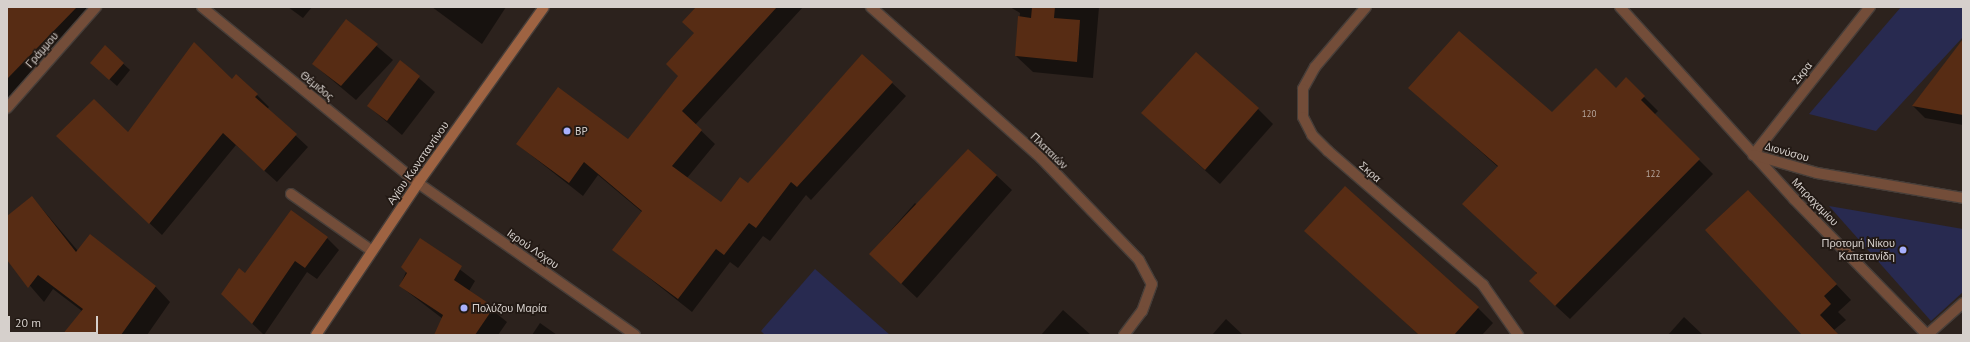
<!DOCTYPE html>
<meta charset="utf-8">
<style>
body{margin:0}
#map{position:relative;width:1970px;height:342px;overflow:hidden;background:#2c221d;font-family:"PT Sans",sans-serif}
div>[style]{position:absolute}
.green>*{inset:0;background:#282a50}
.shadow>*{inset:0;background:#0007}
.building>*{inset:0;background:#572c14}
.roads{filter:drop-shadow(1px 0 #473e39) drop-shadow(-1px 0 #473e39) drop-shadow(0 1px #473e39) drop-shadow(0 -1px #473e39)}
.street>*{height:10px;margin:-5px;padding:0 5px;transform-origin:5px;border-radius:5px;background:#734d39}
.secondary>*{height:10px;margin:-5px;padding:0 5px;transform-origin:5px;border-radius:5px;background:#9e6342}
.dots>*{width:11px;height:11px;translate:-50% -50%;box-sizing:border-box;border:2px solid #221914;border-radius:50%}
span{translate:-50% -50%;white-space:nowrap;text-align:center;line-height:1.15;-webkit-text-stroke:3.5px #221914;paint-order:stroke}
.number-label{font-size:9px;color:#b6a79e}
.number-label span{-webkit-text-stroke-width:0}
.street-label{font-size:11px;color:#d6d0cc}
.poi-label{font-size:11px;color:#d6d0cc}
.left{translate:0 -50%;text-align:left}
.right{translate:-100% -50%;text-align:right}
.frame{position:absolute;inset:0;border:8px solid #d6d0cc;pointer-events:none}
.scale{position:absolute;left:8px;top:316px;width:90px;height:18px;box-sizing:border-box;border:2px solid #d6d0cc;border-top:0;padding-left:5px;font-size:12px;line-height:14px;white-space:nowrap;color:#d6d0cc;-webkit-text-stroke:3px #221914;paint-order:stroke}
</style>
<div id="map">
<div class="green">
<div style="clip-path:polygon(1901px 7px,1963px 7px,1963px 37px,1876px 131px,1809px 114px)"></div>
<div style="clip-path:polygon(1829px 206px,1963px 229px,1963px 292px,1931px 321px)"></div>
<div style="clip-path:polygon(815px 269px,890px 335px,765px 335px,761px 331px)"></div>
</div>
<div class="shadow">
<div style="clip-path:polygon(7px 7px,90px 7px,78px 21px,85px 28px,7px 109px)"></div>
<div style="clip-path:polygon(288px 7px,312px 7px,303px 18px)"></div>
<div style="clip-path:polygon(432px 7px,506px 7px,482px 44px)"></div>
<div style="clip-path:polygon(698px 7px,803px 7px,695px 125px,715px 144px,687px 178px,721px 203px,748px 184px,862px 55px,906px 96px,811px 200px,806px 195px,770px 241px,763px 236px,738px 268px,730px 262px,692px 312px,614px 250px,642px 212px,598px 175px,583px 196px,517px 144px,628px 140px,679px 76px,695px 34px)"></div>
<div style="clip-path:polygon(1010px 7px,1099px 7px,1093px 78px,1033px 72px,1016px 56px,1020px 13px)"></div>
<div style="clip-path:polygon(346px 20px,393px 60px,356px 100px,313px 64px)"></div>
<div style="clip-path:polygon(105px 47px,130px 70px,117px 86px,98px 69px)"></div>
<div style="clip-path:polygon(1963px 60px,1963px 125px,1925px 118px,1913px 106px)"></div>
<div style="clip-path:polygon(400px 62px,435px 92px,402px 135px,368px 106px)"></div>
<div style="clip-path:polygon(1626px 79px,1658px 111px,1654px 115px,1713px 174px,1570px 319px,1544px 295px,1498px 167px,1410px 88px,1552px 114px,1616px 89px)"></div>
<div style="clip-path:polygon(232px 80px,257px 95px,269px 107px,267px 109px,308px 147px,277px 182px,236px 145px,162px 235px,70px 148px,128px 134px)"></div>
<div style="clip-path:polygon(1258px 109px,1273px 124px,1220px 184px,1142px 113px)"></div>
<div style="clip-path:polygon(996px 175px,1012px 190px,917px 298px,870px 254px,915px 203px,918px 206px)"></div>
<div style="clip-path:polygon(1748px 191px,1851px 300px,1838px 312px,1846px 320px,1834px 330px,1838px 335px,1804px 335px)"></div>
<div style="clip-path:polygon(32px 197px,78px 251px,155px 286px,170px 302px,147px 335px,66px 335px,82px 311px,53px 289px,44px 302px,7px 259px,7px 218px)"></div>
<div style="clip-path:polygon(1306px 231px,1478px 308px,1493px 323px,1482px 335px,1419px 335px)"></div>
<div style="clip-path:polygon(327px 238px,339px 250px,317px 279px,307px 272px,264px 335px,234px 306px,246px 275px)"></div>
<div style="clip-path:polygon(420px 239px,475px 281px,469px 291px,507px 322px,498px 335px,435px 335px,443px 319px,400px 286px)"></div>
<div style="clip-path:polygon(1063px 310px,1091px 335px,1041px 335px)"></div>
<div style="clip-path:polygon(1684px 317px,1703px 335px,1668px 335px)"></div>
<div style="clip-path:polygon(1226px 319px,1243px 335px,1212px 335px)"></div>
<div style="clip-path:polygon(540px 323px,557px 335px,532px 335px)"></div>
</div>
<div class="building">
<div style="clip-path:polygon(7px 7px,77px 7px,7px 79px)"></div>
<div style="clip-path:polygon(696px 7px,777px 7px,682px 111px,702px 130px,672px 166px,721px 202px,740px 177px,748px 183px,862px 54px,893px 82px,797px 187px,791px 182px,756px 228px,749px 223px,724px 255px,716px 249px,678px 299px,612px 250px,642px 211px,584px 162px,569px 183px,516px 144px,558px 87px,628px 139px,678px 76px,666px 64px,694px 33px,682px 22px)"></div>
<div style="clip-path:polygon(1032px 7px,1055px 7px,1054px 18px,1080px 20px,1077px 62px,1015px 56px,1018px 16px,1031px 18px)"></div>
<div style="clip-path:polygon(346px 19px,378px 44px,341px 86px,312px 64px)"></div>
<div style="clip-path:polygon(1459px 31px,1552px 112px,1596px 68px,1616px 88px,1626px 77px,1645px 96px,1641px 100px,1700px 159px,1555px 306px,1529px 281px,1537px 273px,1462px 204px,1498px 166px,1408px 88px)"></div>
<div style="clip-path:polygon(1963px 39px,1963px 115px,1912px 106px)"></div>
<div style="clip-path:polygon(194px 42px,232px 79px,236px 74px,258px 94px,255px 97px,297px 134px,264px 171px,223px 133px,149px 224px,56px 136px,94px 99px,128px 132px)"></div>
<div style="clip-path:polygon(105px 45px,124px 63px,109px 80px,90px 63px)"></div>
<div style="clip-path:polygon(1196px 52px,1259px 108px,1205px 170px,1141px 113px)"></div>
<div style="clip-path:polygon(400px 60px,420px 76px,387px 121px,367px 106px)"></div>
<div style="clip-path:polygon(968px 149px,997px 175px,901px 284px,869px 254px)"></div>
<div style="clip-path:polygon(1345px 186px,1479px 307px,1454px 335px,1419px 335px,1304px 231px)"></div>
<div style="clip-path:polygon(1748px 190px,1837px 284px,1824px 296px,1831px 304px,1820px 315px,1839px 335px,1802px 335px,1705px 230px)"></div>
<div style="clip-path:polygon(32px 196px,76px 252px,90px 234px,156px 286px,121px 335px,62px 335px,83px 309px,38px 275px,28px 288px,7px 260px,7px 216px)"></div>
<div style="clip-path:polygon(291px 210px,328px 237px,305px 268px,295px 261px,252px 324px,221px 294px,239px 268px,245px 273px)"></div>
<div style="clip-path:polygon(420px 238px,462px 266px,454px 280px,494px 307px,475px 335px,434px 335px,443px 315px,399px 286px,407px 273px,401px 267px)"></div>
</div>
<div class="roads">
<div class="street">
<div style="left:202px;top:7px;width:279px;rotate:39.2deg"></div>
<div style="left:418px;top:183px;width:265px;rotate:35deg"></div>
<div style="left:871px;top:7px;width:227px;rotate:41.6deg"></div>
<div style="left:1041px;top:158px;width:141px;rotate:46.1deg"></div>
<div style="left:1139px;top:260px;width:27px;rotate:62deg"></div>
<div style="left:1152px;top:284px;width:29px;rotate:110deg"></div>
<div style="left:1142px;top:311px;width:30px;rotate:127deg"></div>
<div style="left:1366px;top:7px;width:79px;rotate:130.4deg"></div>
<div style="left:1315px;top:67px;width:25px;rotate:119deg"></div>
<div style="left:1303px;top:89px;width:28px;rotate:90deg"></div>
<div style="left:1303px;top:117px;width:20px;rotate:63deg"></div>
<div style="left:1312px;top:135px;width:23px;rotate:45deg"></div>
<div style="left:1328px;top:151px;width:205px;rotate:40.8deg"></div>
<div style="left:1483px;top:285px;width:61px;rotate:55deg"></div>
<div style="left:1620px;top:7px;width:259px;rotate:47.8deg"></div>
<div style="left:1794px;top:199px;width:190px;rotate:45.6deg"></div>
<div style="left:7px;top:108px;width:135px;rotate:-48.6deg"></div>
<div style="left:1753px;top:155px;width:189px;rotate:-51.7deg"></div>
<div style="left:1754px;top:155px;width:66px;rotate:15.9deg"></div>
<div style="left:1817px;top:173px;width:148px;rotate:9.7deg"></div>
<div style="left:291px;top:194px;width:99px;rotate:35.1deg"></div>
<div style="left:1927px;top:335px;width:48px;rotate:-41.6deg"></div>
</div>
<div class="secondary">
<div style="left:316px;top:335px;width:183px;rotate:-56.1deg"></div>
<div style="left:418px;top:183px;width:216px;rotate:-54.4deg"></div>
</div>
</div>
<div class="dots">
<div style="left:567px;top:131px;background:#a8b0fc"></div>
<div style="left:1903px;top:250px;background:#a8b0fc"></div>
<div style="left:464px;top:308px;background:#a8b0fc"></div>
</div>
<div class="number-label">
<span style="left:1589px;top:114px">120</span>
<span style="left:1653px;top:174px">122</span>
</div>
<div class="street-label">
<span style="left:42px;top:50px;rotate:-49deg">Γράμμου</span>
<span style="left:1802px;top:73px;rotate:-52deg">Σκρα</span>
<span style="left:317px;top:86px;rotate:39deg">Θέμιδος</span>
<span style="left:1049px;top:151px;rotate:44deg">Πλαταιών</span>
<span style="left:1787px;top:152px;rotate:16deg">Διονύσου</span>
<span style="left:418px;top:163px;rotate:-55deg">Αγίου Κωνσταντίνου</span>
<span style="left:1370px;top:172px;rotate:41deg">Σκρα</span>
<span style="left:1815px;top:202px;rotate:46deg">Μπραχαμίου</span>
<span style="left:533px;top:249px;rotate:35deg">Ιερού Λόχου</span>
</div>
<div class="poi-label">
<span class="left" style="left:575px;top:131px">BP</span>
<span class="right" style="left:1895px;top:250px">Προτομή Νίκου<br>Καπετανίδη</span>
<span class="left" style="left:472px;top:308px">Πολύζου Μαρία</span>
</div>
<div class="frame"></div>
<div class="scale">20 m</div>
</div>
